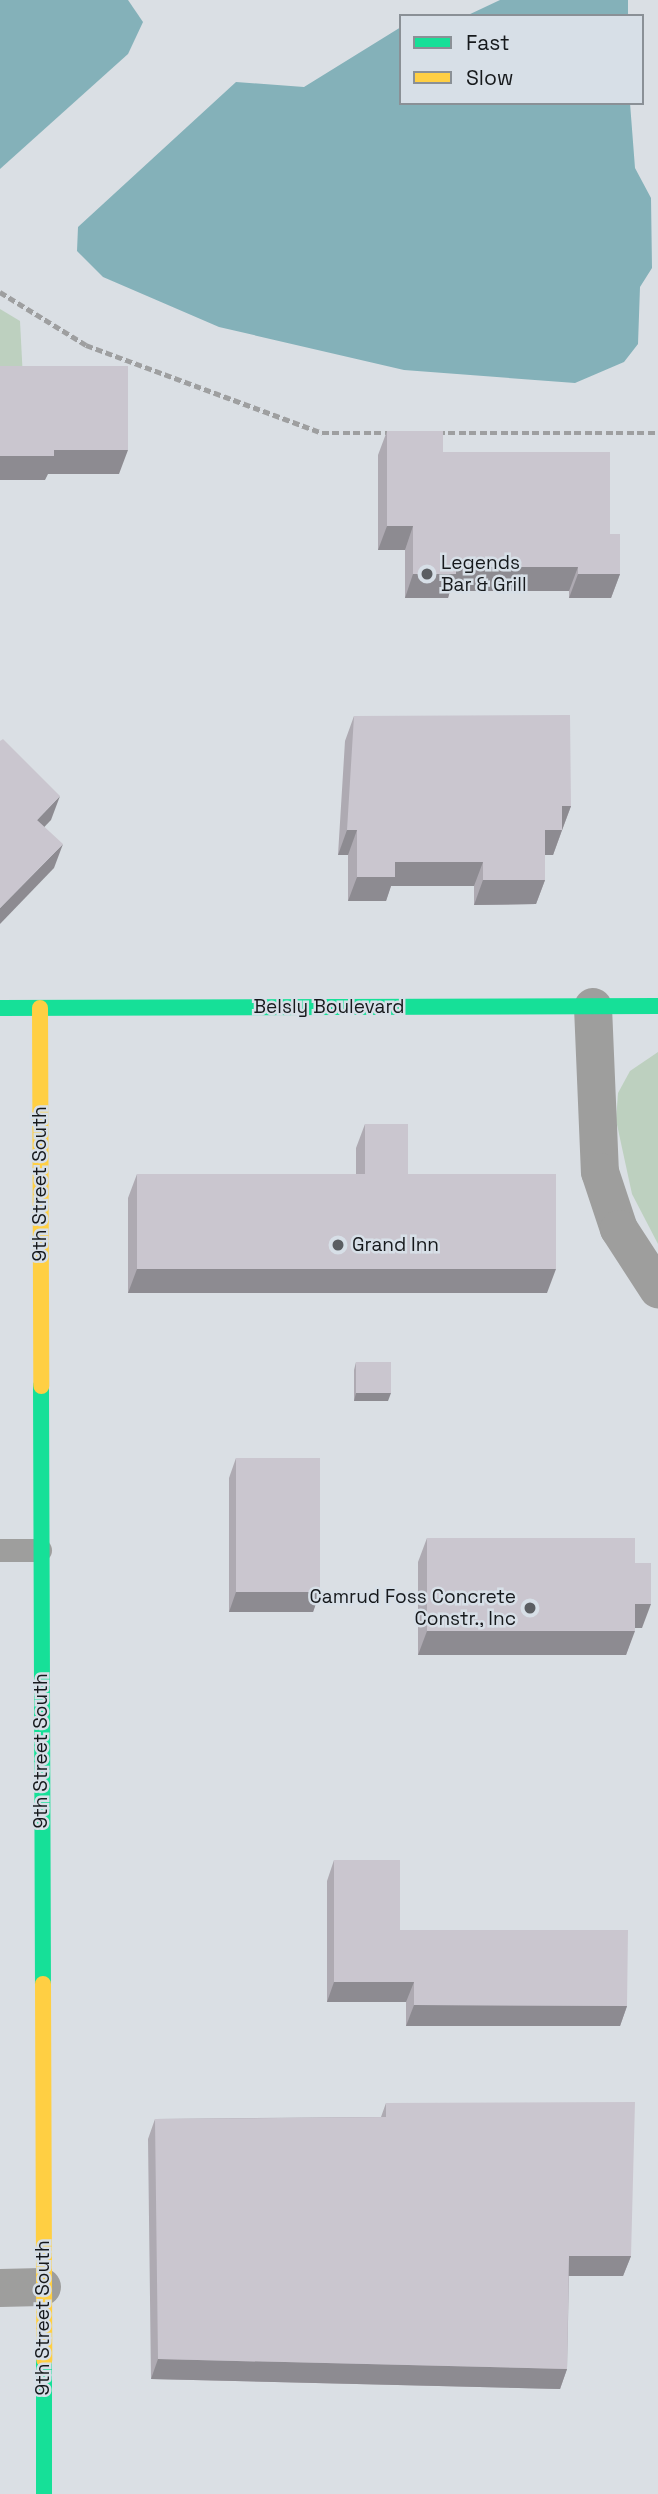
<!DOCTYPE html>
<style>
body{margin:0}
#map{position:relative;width:658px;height:2494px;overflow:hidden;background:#dadfe4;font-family:"Space Grotesk",sans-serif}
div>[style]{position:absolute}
.green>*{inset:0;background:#bdd0bf}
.water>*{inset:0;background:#84b1b9}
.path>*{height:4.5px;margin-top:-2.25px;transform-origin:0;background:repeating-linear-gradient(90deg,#9e9fa0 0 7px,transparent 0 10.5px)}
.lane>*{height:23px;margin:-11.5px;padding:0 11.5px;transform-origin:11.5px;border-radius:11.5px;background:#9e9e9d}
.street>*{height:38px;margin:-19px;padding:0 19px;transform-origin:19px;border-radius:19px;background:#9e9e9d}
.fast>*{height:16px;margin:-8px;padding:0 8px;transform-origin:8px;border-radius:8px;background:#16e098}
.slow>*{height:16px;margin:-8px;padding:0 8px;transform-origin:8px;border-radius:8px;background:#ffcf43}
.wall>*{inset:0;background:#aeaab2}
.shaded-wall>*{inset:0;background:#8d8b91}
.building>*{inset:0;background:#cac6cf}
.dots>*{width:19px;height:19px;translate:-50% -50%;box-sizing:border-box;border:4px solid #d7dfe7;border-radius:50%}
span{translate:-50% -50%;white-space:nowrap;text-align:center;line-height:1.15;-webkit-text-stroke:5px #d7dfe7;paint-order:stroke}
.poi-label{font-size:19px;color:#16191c}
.left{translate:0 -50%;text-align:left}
.right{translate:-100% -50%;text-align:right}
.street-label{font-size:19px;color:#16191c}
.legend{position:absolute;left:399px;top:14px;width:245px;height:91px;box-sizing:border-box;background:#d7dfe7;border:2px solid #8a9096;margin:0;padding:9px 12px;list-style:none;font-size:21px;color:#16191c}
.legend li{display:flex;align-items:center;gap:14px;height:35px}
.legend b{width:35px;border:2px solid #8a9096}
</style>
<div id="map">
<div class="green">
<div style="clip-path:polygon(0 309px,20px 321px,23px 379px,0 379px)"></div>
<div style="clip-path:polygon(658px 1052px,658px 1244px,632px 1194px,616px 1120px,618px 1093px,630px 1071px)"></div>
</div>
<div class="water">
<div style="clip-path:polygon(0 0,128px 0,143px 22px,128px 54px,0 169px)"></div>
<div style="clip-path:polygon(500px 0,628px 0,628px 16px,466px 16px)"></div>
<div style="clip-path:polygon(401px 27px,401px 103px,630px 103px,635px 168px,651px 198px,652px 268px,640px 287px,638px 344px,624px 362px,575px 383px,404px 370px,219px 327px,103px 277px,77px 251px,78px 227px,236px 82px,304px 87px)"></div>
</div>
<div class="path">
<div style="left:0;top:292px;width:101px;rotate:31.6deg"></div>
<div style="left:86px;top:345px;width:252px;rotate:20.4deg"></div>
<div style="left:322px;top:433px;width:69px"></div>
<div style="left:438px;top:433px;width:220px"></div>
</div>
<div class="lane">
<div style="left:0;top:1550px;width:40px"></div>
</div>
<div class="street">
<div style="left:593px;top:1007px;width:165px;rotate:87.6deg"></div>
<div style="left:600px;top:1172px;width:60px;rotate:71.6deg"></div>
<div style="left:619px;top:1229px;width:72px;rotate:57deg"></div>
<div style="left:0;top:2288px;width:42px;rotate:-1.4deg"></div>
</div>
<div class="fast">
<div style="left:0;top:1008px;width:658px;rotate:-0.17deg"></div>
<div style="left:41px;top:1386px;width:598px;rotate:89.81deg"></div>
<div style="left:44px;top:2360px;width:134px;rotate:90deg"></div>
</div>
<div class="slow">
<div style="left:40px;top:1008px;width:378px;rotate:89.8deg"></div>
<div style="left:43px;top:1984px;width:376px;rotate:89.8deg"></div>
</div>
<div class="wall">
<div style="clip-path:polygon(387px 431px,610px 534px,620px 574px,611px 598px,569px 598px,569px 591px,450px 591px,448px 598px,405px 598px,405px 550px,378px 550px,378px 455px)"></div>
<div style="clip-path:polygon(354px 716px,571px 806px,553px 855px,545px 855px,545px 880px,536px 904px,474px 905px,474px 886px,391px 886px,386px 901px,348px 901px,348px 855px,338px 855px,345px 741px)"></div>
<div style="clip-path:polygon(365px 1124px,408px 1174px,547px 1293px,128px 1293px,128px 1198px,137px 1174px,356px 1174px,356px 1148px)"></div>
<div style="clip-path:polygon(356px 1362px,388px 1401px,354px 1401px,354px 1370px)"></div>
<div style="clip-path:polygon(236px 1458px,320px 1592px,313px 1612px,229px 1612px,229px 1478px)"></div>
<div style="clip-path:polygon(427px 1538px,635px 1563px,642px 1628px,635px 1628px,626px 1655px,418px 1655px,418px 1562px)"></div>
<div style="clip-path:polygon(334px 1860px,400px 1930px,627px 2006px,620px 2026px,406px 2026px,406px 2002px,327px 2002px,327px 1881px)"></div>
<div style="clip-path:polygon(386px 2103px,631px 2256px,623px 2276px,569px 2276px,567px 2369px,560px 2389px,151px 2379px,148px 2139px,155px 2119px,381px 2117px)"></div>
</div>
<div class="shaded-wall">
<div style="clip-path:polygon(54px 450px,128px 450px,119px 474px,48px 474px,45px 480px,0 480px,0 456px)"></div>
<div style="clip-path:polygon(387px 526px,413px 526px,405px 550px,378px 550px)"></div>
<div style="clip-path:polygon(456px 567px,578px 567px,569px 591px,450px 591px,448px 598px,405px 598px,413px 574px)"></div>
<div style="clip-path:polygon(578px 574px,620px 574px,611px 598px,569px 598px)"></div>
<div style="clip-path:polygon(60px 796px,51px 820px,28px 844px,37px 820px)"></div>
<div style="clip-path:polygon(562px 806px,571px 806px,562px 830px)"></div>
<div style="clip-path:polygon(347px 830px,357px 830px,348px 855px,338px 855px)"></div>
<div style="clip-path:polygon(545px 830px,562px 830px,553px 855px,536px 855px)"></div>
<div style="clip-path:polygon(63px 844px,54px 868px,0 924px,0 908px)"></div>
<div style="clip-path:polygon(395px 862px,483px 862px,474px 886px,391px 886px,386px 901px,348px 901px,357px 877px)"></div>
<div style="clip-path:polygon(483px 880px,545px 880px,536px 904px,474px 905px)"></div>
<div style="clip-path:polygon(137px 1269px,556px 1269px,547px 1293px,128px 1293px)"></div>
<div style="clip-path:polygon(356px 1393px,391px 1393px,388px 1401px,354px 1401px)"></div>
<div style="clip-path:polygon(236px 1592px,320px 1592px,313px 1612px,229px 1612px)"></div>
<div style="clip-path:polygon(635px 1604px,651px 1604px,642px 1628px,626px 1628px)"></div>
<div style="clip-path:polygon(427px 1631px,635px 1631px,626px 1655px,418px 1655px)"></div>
<div style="clip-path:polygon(334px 1982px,414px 1982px,406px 2002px,327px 2002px)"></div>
<div style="clip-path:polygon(414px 2005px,627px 2006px,620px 2026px,406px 2026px)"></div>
<div style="clip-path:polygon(569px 2256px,631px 2256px,623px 2276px,562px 2276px)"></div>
<div style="clip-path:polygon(158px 2359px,567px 2369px,560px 2389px,151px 2379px)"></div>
</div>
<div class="building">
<div style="clip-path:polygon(0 366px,128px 366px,128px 450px,54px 450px,54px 456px,0 456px)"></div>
<div style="clip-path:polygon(387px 431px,443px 431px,443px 452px,610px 452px,610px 534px,620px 534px,620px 574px,578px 574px,578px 567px,456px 567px,456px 574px,413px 574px,413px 526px,387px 526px)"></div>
<div style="clip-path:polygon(570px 715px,571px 806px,562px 806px,562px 830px,545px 830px,545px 880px,483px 880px,483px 862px,395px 862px,395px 877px,357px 877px,357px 830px,347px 830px,354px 716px)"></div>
<div style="clip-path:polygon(3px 739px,60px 796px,37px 820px,63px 844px,0 908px,0 741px)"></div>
<div style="clip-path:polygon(365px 1124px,408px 1124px,408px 1174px,556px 1174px,556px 1269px,137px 1269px,137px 1174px,365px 1174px)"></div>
<div style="clip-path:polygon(356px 1362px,391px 1362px,391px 1393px,356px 1393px)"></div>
<div style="clip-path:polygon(236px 1458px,320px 1458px,320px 1592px,236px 1592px)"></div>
<div style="clip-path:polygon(427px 1538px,635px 1538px,635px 1563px,651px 1563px,651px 1604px,635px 1604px,635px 1631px,427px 1631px)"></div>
<div style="clip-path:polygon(334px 1860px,400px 1860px,400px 1930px,628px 1930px,627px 2006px,414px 2005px,414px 1982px,334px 1982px)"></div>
<div style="clip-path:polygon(635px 2102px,631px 2256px,569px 2256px,567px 2369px,158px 2359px,155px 2119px,386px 2117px,386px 2103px)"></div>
</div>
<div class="dots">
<div style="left:427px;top:574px;background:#5b5e62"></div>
<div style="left:338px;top:1245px;background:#5b5e62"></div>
<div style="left:530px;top:1608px;background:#5b5e62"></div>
</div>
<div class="poi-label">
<span class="left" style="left:441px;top:574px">Legends<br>Bar &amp; Grill</span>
<span class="left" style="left:352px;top:1245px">Grand Inn</span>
<span class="right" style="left:516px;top:1608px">Camrud Foss Concrete<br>Constr., Inc</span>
</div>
<div class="street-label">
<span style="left:329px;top:1007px">Belsly Boulevard</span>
<span style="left:40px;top:1184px;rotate:-90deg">9th Street South</span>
<span style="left:41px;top:1751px;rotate:-90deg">9th Street South</span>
<span style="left:43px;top:2318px;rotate:-90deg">9th Street South</span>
</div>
<ul class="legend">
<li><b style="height:9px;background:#16e098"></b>Fast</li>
<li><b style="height:9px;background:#ffcf43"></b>Slow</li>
</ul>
</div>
